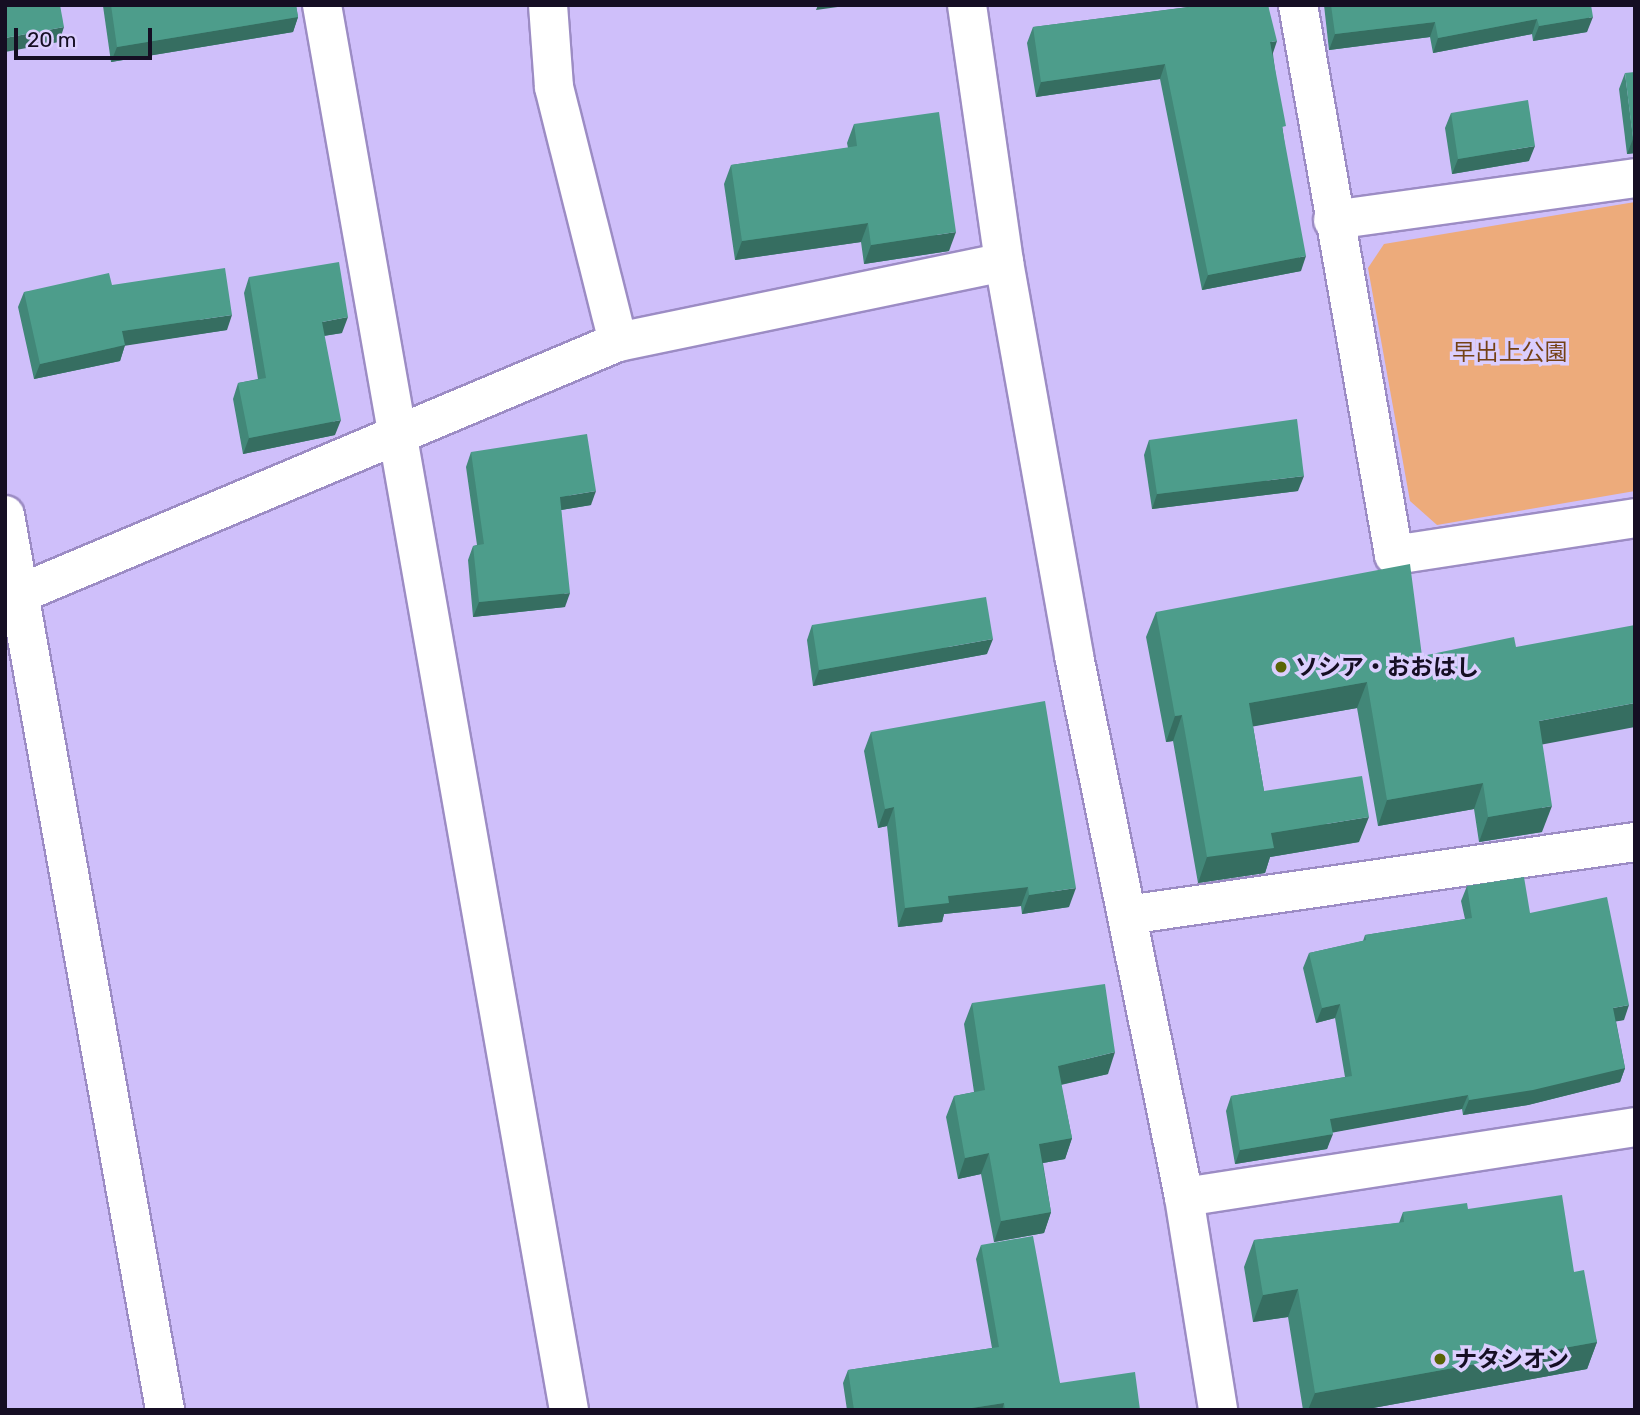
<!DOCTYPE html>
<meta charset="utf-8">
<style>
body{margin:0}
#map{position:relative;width:1640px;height:1415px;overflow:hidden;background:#cfbffa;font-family:Rubik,"Noto Sans JP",sans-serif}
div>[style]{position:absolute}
.green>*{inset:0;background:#edab7b}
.roads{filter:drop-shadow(2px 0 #9c8cc4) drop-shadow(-2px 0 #9c8cc4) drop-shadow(0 2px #9c8cc4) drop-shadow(0 -2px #9c8cc4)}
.minor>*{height:38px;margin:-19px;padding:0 19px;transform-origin:19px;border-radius:19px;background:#fff}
.wall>*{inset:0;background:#428778}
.shaded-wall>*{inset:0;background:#366e61}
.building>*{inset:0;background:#4d9d8b}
.dots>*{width:19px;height:19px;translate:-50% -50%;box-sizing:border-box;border:4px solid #dbcefe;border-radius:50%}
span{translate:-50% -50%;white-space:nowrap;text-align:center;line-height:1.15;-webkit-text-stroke:7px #dbcefe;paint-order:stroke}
.park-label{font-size:23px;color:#744115}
.poi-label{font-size:23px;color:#150e23;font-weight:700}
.left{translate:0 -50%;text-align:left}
.frame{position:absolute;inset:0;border:7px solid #150e23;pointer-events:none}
.scale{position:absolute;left:14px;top:28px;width:138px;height:32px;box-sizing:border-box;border:4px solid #150e23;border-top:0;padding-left:9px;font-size:21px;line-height:24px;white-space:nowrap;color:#150e23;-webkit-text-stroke:5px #dbcefe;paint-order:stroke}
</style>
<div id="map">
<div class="green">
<div style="clip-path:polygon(1635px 202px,1635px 491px,1437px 525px,1410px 501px,1368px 268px,1384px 244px)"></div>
</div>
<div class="roads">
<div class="minor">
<div style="left:322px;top:5px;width:1427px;rotate:80.03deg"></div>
<div style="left:548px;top:5px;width:82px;rotate:85.8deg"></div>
<div style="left:554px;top:87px;width:263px;rotate:75.9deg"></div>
<div style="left:618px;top:342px;width:394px;rotate:-11.7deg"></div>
<div style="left:967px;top:5px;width:260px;rotate:81.8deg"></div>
<div style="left:1004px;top:262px;width:400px;rotate:79.9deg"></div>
<div style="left:1074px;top:656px;width:552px;rotate:78.51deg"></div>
<div style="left:1184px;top:1197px;width:216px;rotate:80.9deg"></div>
<div style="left:1298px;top:5px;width:558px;rotate:80.1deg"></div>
<div style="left:1394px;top:555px;width:244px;rotate:-8.7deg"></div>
<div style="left:1333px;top:220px;width:305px;rotate:-7.9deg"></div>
<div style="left:5px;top:515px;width:909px;rotate:79.86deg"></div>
<div style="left:5px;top:600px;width:665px;rotate:-22.83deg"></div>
<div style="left:1127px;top:915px;width:513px;rotate:-8.18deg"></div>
<div style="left:1184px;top:1197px;width:456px;rotate:-8.8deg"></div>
</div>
</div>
<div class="wall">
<div style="clip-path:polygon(296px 5px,298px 17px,293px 32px,111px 62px,103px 6px)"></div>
<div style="clip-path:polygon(1196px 5px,1268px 5px,1273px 54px,1301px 271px,1202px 290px,1160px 79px,1036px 97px,1027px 43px,1033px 27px,1196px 6px)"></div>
<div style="clip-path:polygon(1324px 5px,1591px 5px,1587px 32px,1533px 41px,1532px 34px,1433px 53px,1430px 37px,1329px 50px)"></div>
<div style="clip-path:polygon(1625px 73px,1635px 153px,1627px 154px,1619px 89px)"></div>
<div style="clip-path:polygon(1451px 113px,1529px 161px,1452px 174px,1445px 128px)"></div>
<div style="clip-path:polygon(854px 124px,949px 251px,864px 264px,861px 242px,735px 260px,724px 184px,731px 165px,848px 148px,847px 143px)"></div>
<div style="clip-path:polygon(249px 277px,342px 333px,324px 336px,335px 435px,243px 454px,233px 399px,238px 383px,258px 379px,244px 293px)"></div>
<div style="clip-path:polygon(112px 285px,227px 330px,125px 345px,120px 361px,34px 379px,18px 307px,24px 292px)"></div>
<div style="clip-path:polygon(1149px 440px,1298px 491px,1152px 509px,1144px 455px)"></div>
<div style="clip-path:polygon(471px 452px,591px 505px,561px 510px,565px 607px,473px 617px,468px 560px,473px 546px,477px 545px,466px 467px)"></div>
<div style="clip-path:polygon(1156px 612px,1422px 656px,1542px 744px,1542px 832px,1479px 842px,1474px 809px,1378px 826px,1357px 708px,1253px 726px,1264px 791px,1359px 842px,1270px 857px,1265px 873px,1198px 883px,1173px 741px,1166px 742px,1146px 637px)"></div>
<div style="clip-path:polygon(812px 625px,987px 654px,813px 686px,807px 640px)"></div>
<div style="clip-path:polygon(871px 732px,1069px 907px,1022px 914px,1021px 906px,944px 914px,942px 922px,898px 927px,887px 826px,878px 828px,864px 751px)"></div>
<div style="clip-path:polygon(1467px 886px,1530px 913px,1624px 1020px,1616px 1021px,1625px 1068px,1620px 1082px,1528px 1105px,1463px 1115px,1462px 1109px,1332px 1132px,1327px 1149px,1235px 1164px,1226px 1111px,1231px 1096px,1345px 1077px,1335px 1018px,1316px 1023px,1303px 968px,1309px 953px,1363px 941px,1365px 935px,1465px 919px,1461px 901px)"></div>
<div style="clip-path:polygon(972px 1003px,1108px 1074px,1061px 1085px,1072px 1138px,1065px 1159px,1043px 1163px,1051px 1212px,1044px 1233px,994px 1242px,981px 1174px,958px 1179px,946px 1117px,954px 1096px,974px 1092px,964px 1024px)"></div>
<div style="clip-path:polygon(1468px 1209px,1574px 1272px,1597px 1342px,1587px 1369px,1362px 1410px,1303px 1410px,1288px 1317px,1253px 1322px,1244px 1267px,1254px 1240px,1399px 1223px,1403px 1212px)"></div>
<div style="clip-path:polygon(981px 1245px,1060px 1383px,1140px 1410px,847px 1410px,843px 1383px,848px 1370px,992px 1348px,976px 1259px)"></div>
</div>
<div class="shaded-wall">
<div style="clip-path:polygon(818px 5px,852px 5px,816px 10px)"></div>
<div style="clip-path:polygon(298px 17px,293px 32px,111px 62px,117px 47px)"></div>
<div style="clip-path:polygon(1593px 17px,1587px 32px,1533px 41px,1539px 26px)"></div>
<div style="clip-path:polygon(1537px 19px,1532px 34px,1433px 53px,1438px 38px)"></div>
<div style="clip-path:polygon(1435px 22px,1430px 37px,1329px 50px,1335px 34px)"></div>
<div style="clip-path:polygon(64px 27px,59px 42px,5px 52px,5px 38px)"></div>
<div style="clip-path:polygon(1277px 41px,1272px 56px,1270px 42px)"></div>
<div style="clip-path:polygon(1165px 64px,1160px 79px,1036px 97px,1041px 82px)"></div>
<div style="clip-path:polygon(1633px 139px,1635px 139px,1635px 153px,1627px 154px)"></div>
<div style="clip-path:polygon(1535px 146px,1529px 161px,1452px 174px,1458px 159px)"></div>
<div style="clip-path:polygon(868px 223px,861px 242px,735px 260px,742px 241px)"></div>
<div style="clip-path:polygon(956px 232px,949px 251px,864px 264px,871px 245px)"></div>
<div style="clip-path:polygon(1306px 256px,1301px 271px,1202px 290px,1208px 275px)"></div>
<div style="clip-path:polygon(232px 315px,227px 330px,117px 347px,122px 331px)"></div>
<div style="clip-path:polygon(348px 317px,342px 333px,316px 337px,322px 322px)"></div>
<div style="clip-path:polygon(125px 345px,120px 361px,34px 379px,40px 364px)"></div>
<div style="clip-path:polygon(341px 420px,335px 435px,243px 454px,249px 438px)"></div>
<div style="clip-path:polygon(1304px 476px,1298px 491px,1152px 509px,1157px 494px)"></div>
<div style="clip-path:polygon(596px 491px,591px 505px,555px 511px,560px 497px)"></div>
<div style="clip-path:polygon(570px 593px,565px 607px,473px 617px,479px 602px)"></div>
<div style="clip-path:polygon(993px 639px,987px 654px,813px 686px,819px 670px)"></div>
<div style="clip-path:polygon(1367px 682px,1357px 708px,1239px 729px,1249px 703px)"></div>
<div style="clip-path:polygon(1635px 703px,1635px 727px,1529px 747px,1539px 721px)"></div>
<div style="clip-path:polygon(1182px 715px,1173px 741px,1166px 742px,1175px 716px)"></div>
<div style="clip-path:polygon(1483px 783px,1474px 809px,1378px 826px,1387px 800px)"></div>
<div style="clip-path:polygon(1552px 806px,1542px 832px,1479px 842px,1488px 817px)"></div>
<div style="clip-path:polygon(894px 807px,887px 826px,878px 828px,885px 809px)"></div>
<div style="clip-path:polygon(1369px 817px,1359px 842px,1270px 857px,1265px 873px,1198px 883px,1207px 857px,1271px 833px)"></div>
<div style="clip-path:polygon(1028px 887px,1021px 906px,944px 914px,942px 922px,898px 927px,905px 908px,948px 896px)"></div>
<div style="clip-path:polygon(1076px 888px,1069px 907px,1022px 914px,1029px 895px)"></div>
<div style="clip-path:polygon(1340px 1004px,1335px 1018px,1316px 1023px,1322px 1008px)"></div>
<div style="clip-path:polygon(1629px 1005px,1624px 1020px,1608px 1023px,1613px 1008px)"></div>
<div style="clip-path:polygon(1115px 1052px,1108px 1074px,1050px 1087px,1058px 1066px)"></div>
<div style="clip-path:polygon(1625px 1068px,1620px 1082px,1528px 1105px,1463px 1115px,1469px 1100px)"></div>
<div style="clip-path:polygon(1468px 1095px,1462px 1109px,1325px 1134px,1330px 1119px)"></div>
<div style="clip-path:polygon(1333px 1134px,1327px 1149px,1235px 1164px,1240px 1150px)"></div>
<div style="clip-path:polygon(1072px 1138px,1065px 1159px,1032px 1165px,1039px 1144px)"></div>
<div style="clip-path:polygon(989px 1153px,981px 1174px,958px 1179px,965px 1158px)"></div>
<div style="clip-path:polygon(1051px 1212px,1044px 1233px,994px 1242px,1001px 1221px)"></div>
<div style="clip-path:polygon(1298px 1289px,1288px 1317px,1253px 1322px,1263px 1295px)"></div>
<div style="clip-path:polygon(1597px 1342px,1587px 1369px,1362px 1410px,1308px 1410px,1315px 1393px)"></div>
<div style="clip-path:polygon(1004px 1403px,1002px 1410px,959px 1410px)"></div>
</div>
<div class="building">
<div style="clip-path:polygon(5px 5px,60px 5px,64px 27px,5px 38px)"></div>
<div style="clip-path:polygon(111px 5px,296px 5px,298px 17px,117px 47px)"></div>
<div style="clip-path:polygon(1205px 5px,1268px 5px,1277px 41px,1270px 42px,1286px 126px,1282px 127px,1306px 256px,1208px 275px,1165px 64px,1041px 82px,1033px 27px)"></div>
<div style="clip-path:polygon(1331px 5px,1591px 5px,1593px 17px,1539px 26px,1537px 19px,1438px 38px,1435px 22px,1335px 34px)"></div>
<div style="clip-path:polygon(1635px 72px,1635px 139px,1633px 139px,1625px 73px)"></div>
<div style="clip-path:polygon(1528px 100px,1535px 146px,1458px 159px,1451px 113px)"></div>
<div style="clip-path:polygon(939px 112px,956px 232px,871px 245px,868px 223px,742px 241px,731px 165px,857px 146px,854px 124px)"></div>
<div style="clip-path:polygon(339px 262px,348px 317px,322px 322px,341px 420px,249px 438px,238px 383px,266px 378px,249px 277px)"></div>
<div style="clip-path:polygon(225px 268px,232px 315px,122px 331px,125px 345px,40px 364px,24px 292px,109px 273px,112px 285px)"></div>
<div style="clip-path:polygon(1297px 419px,1304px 476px,1157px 494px,1149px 440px)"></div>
<div style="clip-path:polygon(587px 434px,596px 491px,560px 497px,570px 593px,479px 602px,473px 546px,484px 544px,471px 452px)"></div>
<div style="clip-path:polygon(1410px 564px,1422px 656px,1514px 637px,1516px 647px,1635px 625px,1635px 703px,1539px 721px,1552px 806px,1488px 817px,1483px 783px,1387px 800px,1367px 682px,1249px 703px,1264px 791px,1362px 776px,1369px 817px,1271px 833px,1274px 848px,1207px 857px,1182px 715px,1175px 716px,1156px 612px)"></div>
<div style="clip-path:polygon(986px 597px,993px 639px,819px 670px,812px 625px)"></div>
<div style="clip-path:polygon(1045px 701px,1076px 888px,1029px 895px,1028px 887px,948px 896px,949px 903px,905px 908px,894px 807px,885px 809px,871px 732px)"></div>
<div style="clip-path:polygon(1524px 877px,1530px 913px,1607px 897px,1629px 1005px,1613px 1008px,1625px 1068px,1533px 1090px,1469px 1100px,1468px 1095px,1330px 1119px,1333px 1134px,1240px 1150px,1231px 1096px,1352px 1076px,1340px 1004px,1322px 1008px,1309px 953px,1366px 940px,1365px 935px,1472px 918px,1467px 886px)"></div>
<div style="clip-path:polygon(1105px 984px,1115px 1052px,1058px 1066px,1072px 1138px,1039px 1144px,1051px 1212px,1001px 1221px,989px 1153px,965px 1158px,954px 1096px,985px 1090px,972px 1003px)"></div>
<div style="clip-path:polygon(1562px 1195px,1574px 1272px,1584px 1270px,1597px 1342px,1315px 1393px,1298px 1289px,1263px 1295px,1254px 1240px,1404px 1222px,1403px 1212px,1467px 1203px,1468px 1209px)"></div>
<div style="clip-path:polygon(1033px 1236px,1060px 1383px,1135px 1372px,1140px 1410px,1005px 1410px,1004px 1403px,959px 1410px,854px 1410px,848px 1370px,999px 1347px,981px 1245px)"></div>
</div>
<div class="dots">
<div style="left:1281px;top:667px;background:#5a6406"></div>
<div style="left:1440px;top:1359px;background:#5a6406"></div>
</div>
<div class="park-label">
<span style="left:1510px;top:352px">早出上公園</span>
</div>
<div class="poi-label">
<span class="left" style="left:1295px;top:667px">ソシア・おおはし</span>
<span class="left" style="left:1454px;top:1359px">ナタシオン</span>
</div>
<div class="frame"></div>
<div class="scale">20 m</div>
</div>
